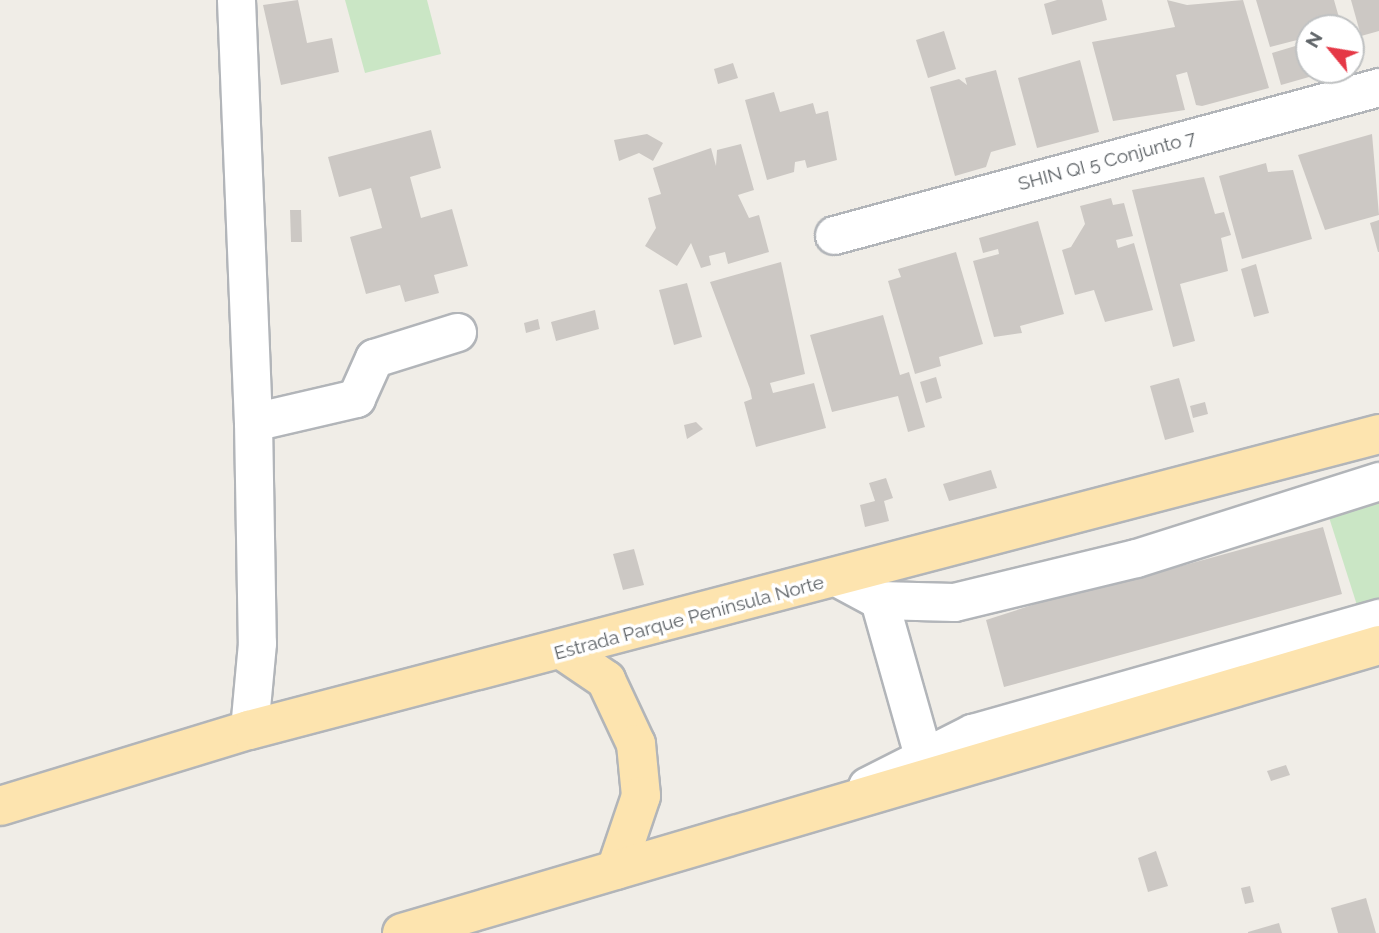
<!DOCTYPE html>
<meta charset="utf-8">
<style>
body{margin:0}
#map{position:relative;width:1379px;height:933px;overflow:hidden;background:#f0ede7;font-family:Raleway,sans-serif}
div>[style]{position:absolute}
.green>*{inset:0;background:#cae6c5}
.building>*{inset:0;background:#ccc8c4}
.roads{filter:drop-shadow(2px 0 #b2b5b9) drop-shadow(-2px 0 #b2b5b9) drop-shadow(0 2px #b2b5b9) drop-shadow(0 -2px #b2b5b9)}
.minor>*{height:37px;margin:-18.5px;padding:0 18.5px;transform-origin:18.5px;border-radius:18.5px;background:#fff}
.major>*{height:38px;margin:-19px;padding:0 19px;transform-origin:19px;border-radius:19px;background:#fde4af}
span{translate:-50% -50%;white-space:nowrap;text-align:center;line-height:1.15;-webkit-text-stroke:7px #fff;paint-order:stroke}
.street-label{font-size:19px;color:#5e6367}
.north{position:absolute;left:1295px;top:14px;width:70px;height:70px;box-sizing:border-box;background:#fff;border:2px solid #bfc1c2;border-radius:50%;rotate:300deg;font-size:19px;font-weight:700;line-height:28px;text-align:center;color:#5e6367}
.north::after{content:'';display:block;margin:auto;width:24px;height:32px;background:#e53846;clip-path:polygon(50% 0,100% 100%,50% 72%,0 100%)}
</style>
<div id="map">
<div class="green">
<div style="clip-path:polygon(345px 0,427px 0,441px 54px,365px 73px)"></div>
<div style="clip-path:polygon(1379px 492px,1379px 617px,1362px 621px,1327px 511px)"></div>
</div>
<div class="building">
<div style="clip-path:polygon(298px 0,307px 43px,332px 38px,339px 72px,281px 85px,263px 5px)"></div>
<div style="clip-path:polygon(1057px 0,1102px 0,1107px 20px,1052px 35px,1044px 4px)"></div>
<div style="clip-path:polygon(1167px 0,1187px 5px,1243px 0,1269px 88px,1202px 106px,1196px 105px,1187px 72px,1176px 75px,1185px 110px,1113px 121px,1092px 42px,1175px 27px)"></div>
<div style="clip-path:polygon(1256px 0,1334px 0,1342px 28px,1309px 28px,1309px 70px,1330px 71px,1281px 85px,1272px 53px,1302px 44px,1301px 39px,1270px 47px)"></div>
<div style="clip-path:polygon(1351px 0,1379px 0,1379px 31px,1361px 36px)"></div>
<div style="clip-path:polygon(944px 31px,956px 69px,928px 78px,916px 40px)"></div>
<div style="clip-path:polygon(1080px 60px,1099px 132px,1037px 148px,1018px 78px)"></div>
<div style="clip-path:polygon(733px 63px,738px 78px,718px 84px,714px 69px)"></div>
<div style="clip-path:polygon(996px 70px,1016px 145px,991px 152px,986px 167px,955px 176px,930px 87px,959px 79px,967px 85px,965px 78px)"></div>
<div style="clip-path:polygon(774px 92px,780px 112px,813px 103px,816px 114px,828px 111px,837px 160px,807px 168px,805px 160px,795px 162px,794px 172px,767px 180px,745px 100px)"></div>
<div style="clip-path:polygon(431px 130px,441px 168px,410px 177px,421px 218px,452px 209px,468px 266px,434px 275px,439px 293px,405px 302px,400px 285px,366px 294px,350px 237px,382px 228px,371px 188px,339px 197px,328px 157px)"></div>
<div style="clip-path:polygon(647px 134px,663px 143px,653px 161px,639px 153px,619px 161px,614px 140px)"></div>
<div style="clip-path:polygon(1372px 134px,1379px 215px,1325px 230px,1298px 155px)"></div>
<div style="clip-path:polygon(741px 144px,754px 190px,738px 195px,749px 218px,759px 215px,769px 252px,728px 264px,725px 252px,709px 256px,711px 265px,701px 268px,691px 243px,677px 266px,645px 246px,656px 228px,648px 198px,661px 194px,653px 168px,711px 148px,716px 166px,717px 150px)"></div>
<div style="clip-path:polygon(1266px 163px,1268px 172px,1293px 170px,1312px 239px,1242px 259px,1219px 176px)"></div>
<div style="clip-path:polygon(1204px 177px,1215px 214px,1224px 212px,1231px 235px,1221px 238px,1228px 271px,1180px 284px,1195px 341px,1173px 347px,1132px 190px)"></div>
<div style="clip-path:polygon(1111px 198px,1113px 205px,1124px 203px,1133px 236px,1116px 240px,1118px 248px,1134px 243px,1153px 310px,1105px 322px,1094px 290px,1075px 295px,1062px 250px,1071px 247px,1085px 224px,1080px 206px)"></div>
<div style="clip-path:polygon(290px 210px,301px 210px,302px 242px,291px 242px)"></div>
<div style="clip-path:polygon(1379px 220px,1379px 252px,1378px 252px,1370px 223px)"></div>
<div style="clip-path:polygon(1038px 221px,1064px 314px,1020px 326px,1022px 333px,994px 337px,973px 261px,999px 254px,998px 249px,983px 253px,979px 238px)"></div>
<div style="clip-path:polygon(956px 252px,983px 344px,939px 357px,941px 366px,915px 374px,888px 281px,901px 277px,898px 269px)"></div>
<div style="clip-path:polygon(781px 262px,805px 374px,770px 383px,773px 393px,814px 383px,826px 428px,756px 447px,744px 402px,752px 399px,750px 389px,710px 282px)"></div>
<div style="clip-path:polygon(1256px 264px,1269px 313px,1254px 317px,1241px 269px)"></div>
<div style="clip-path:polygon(687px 283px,702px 337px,674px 345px,659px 290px)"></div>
<div style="clip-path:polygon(595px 310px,599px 329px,556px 341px,551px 322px)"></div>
<div style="clip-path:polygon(883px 315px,900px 375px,909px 372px,925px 427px,908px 432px,898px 396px,832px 412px,810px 335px)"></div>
<div style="clip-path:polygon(538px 319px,540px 329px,526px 333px,524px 323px)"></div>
<div style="clip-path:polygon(936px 377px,942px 398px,926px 403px,920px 382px)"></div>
<div style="clip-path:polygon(1179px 378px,1194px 432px,1165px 440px,1150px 386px)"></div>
<div style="clip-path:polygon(1205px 402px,1208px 414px,1193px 418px,1190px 406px)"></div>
<div style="clip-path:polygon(696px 422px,703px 429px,687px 439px,684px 425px)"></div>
<div style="clip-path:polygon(991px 470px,997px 488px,949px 501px,943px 484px)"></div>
<div style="clip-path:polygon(886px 478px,893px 498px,884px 501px,889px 521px,865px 527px,860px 505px,875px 501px,869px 483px)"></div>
<div style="clip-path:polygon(1323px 527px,1342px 594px,1004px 687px,986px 620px,1125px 575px,1127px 581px)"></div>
<div style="clip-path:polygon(634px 549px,644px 585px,623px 590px,613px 554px)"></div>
<div style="clip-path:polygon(1286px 765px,1290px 775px,1271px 781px,1267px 771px)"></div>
<div style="clip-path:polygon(1156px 851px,1168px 886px,1148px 892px,1138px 858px)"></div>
<div style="clip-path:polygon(1250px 886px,1254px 902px,1245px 904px,1241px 888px)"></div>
<div style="clip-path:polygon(1366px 898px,1376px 933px,1338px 933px,1331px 908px)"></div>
<div style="clip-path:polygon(1279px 923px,1282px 933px,1248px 933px,1248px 932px)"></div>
</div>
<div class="roads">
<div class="minor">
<div style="left:236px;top:0;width:422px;rotate:87.7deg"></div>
<div style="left:253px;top:422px;width:221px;rotate:89deg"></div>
<div style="left:257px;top:643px;width:87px;rotate:95.3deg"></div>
<div style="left:834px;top:235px;width:565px;rotate:-15.19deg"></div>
<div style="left:253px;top:422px;width:106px;rotate:-13.1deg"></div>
<div style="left:356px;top:398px;width:44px;rotate:-65.8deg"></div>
<div style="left:374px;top:358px;width:87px;rotate:-17.4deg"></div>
<div style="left:838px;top:578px;width:47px;rotate:28.2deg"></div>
<div style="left:879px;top:600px;width:75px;rotate:1.5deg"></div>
<div style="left:954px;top:602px;width:187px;rotate:-13.6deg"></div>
<div style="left:1136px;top:558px;width:255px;rotate:-17.6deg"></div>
<div style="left:879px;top:600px;width:162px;rotate:74.2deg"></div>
<div style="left:867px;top:786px;width:118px;rotate:-26.8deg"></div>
<div style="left:972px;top:733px;width:423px;rotate:-15.8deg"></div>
</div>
<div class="major">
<div style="left:565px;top:652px;width:50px;rotate:34.3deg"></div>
<div style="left:606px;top:680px;width:71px;rotate:64.9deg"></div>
<div style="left:636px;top:744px;width:52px;rotate:84.5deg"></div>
<div style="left:641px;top:796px;width:78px;rotate:108.7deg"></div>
<div style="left:0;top:806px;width:260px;rotate:-17deg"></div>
<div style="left:249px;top:730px;width:1168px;rotate:-14.68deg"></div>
<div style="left:402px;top:933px;width:1019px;rotate:-16.42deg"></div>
</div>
</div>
<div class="street-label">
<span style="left:1107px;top:161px;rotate:-15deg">SHIN QI 5 Conjunto 7</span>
<span style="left:689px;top:618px;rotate:-15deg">Estrada Parque Península Norte</span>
</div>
<div class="north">N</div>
</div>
